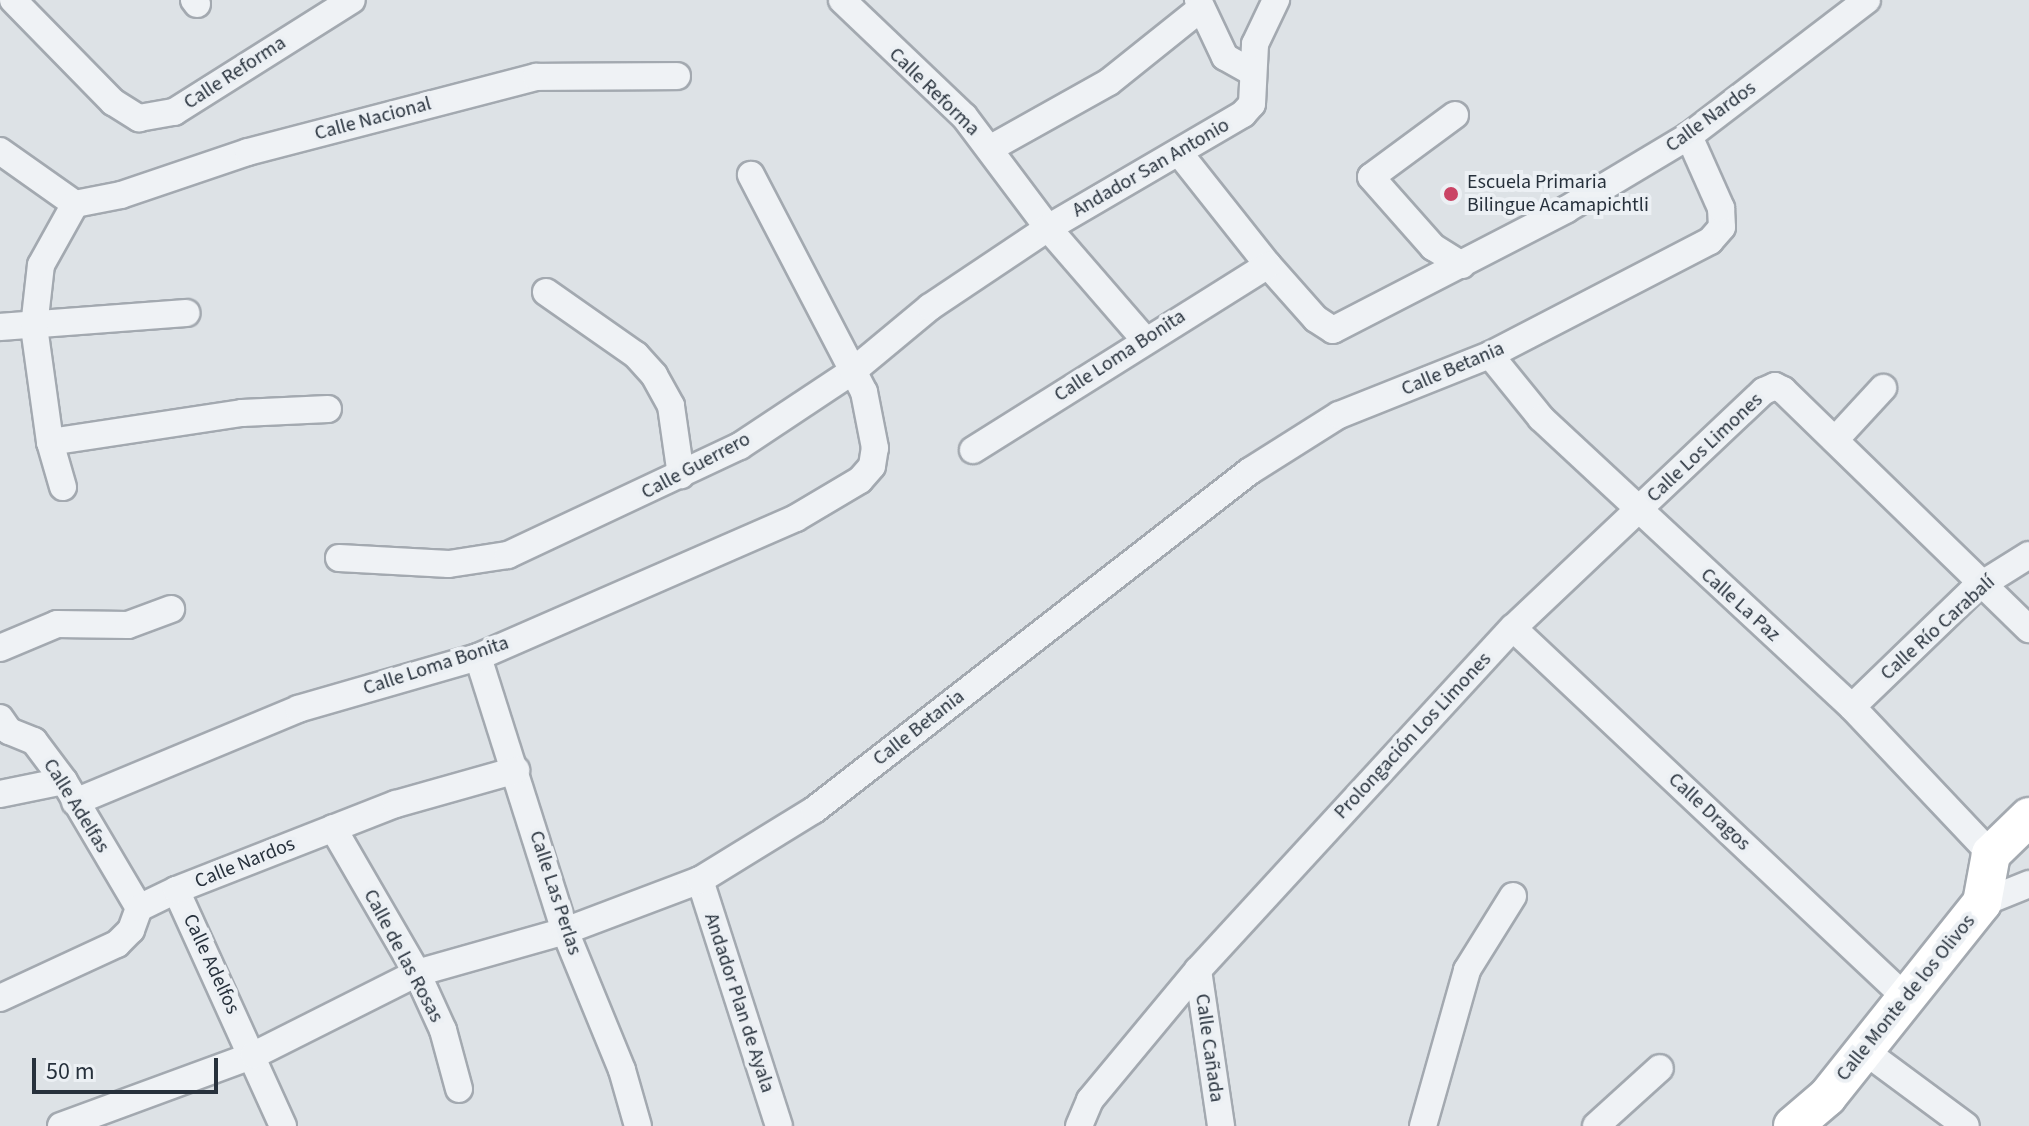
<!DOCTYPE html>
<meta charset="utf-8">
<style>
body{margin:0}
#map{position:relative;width:2029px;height:1126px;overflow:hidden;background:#dde2e6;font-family:"Source Sans 3",sans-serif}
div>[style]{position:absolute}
.roads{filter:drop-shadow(2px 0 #a3a9b0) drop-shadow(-2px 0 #a3a9b0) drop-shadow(0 2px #a3a9b0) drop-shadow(0 -2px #a3a9b0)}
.street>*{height:26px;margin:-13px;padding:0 13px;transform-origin:13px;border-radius:13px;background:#eff2f5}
.secondary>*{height:38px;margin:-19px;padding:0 19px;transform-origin:19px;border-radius:19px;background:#fff}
.dots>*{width:22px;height:22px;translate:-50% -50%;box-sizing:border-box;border:4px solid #ecf0f4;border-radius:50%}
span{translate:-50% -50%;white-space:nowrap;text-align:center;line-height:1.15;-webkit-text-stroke:8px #ecf0f4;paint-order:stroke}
.street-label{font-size:20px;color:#27313c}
.poi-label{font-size:20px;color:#27313c}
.left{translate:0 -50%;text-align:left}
.scale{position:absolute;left:32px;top:1058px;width:186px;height:36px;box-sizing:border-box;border:4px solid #27313c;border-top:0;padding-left:10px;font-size:24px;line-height:28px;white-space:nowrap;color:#27313c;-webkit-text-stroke:6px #ecf0f4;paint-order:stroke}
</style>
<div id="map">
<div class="roads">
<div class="street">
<div style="left:13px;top:0;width:143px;rotate:45.6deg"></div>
<div style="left:113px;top:102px;width:31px;rotate:32deg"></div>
<div style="left:139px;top:118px;width:36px;rotate:-10deg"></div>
<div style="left:174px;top:112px;width:210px;rotate:-32.2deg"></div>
<div style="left:194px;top:0;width:5px;rotate:53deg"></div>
<div style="left:842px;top:0;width:168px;rotate:43.6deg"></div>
<div style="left:964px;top:116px;width:140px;rotate:53.1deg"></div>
<div style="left:1048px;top:228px;width:147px;rotate:49.1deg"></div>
<div style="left:1198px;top:0;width:63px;rotate:64.7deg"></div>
<div style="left:1225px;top:57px;width:29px;rotate:29deg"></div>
<div style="left:1455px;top:115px;width:104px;rotate:143.6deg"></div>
<div style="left:1371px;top:177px;width:94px;rotate:48.5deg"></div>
<div style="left:1433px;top:247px;width:34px;rotate:32deg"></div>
<div style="left:991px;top:148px;width:135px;rotate:-29.2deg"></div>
<div style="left:1109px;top:82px;width:115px;rotate:-38.7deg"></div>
<div style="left:0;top:151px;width:92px;rotate:35.2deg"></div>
<div style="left:1180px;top:154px;width:142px;rotate:51.6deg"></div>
<div style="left:1268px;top:265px;width:72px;rotate:48.4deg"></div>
<div style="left:1316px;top:319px;width:20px;rotate:33deg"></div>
<div style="left:1333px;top:330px;width:263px;rotate:-27.3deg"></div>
<div style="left:1567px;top:209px;width:142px;rotate:-30.9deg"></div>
<div style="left:1689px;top:136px;width:224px;rotate:-37.4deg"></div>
<div style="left:75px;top:204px;width:47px;rotate:-11.1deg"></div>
<div style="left:121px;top:195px;width:134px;rotate:-18.7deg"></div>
<div style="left:248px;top:152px;width:298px;rotate:-14.6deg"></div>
<div style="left:536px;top:77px;width:141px;rotate:-0.4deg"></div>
<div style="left:546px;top:292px;width:110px;rotate:35deg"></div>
<div style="left:636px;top:355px;width:27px;rotate:48deg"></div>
<div style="left:654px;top:375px;width:35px;rotate:61deg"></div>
<div style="left:671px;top:406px;width:70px;rotate:81.8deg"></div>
<div style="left:0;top:327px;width:187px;rotate:-4.3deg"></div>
<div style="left:1490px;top:355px;width:81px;rotate:51deg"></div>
<div style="left:1541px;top:418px;width:425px;rotate:42.9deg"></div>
<div style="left:1852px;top:707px;width:202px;rotate:46.6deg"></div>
<div style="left:1835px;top:440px;width:71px;rotate:-47.3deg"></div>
<div style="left:50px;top:442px;width:194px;rotate:-8.6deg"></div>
<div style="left:242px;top:413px;width:86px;rotate:-2.7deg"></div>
<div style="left:973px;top:450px;width:348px;rotate:-32.1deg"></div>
<div style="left:63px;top:487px;width:47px;rotate:-106.1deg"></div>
<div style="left:50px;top:442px;width:116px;rotate:-97.9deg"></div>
<div style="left:34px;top:327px;width:62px;rotate:-83.6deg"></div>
<div style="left:41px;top:265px;width:70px;rotate:-60.9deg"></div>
<div style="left:339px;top:558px;width:110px;rotate:3.1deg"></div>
<div style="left:449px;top:564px;width:60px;rotate:-8.7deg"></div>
<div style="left:508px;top:555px;width:256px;rotate:-25.2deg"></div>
<div style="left:740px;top:446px;width:136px;rotate:-33.6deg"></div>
<div style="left:853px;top:371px;width:100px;rotate:-39.7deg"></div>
<div style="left:930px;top:307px;width:142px;rotate:-33.8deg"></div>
<div style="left:1048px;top:228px;width:226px;rotate:-30.3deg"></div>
<div style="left:1243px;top:114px;width:13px;rotate:-48deg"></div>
<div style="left:1252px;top:104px;width:60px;rotate:-87.1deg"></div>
<div style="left:1255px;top:44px;width:49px;rotate:-64.5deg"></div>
<div style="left:1513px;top:628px;width:537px;rotate:43.26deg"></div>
<div style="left:0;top:648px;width:62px;rotate:-22.8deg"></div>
<div style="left:57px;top:624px;width:71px;rotate:0.8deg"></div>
<div style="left:128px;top:625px;width:46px;rotate:-20.4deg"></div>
<div style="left:478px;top:657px;width:287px;rotate:72.4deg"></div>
<div style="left:565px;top:931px;width:150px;rotate:67.7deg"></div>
<div style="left:622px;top:1070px;width:58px;rotate:74.1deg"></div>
<div style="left:1852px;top:707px;width:168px;rotate:-44deg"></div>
<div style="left:1973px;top:590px;width:66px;rotate:-32deg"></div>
<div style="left:0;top:718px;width:16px;rotate:55deg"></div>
<div style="left:9px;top:731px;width:27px;rotate:22deg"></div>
<div style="left:34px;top:741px;width:50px;rotate:53.1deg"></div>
<div style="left:64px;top:781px;width:147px;rotate:59.4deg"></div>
<div style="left:0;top:794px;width:65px;rotate:-11.5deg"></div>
<div style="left:75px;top:802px;width:242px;rotate:-22.6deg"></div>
<div style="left:298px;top:709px;width:187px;rotate:-16.1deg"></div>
<div style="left:478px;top:657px;width:347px;rotate:-23.6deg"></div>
<div style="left:796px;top:518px;width:74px;rotate:-30.7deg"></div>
<div style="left:860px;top:480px;width:18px;rotate:-49deg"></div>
<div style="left:872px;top:466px;width:18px;rotate:-81deg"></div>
<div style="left:875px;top:448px;width:57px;rotate:-101.1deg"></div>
<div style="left:864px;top:392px;width:245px;rotate:-117.5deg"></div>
<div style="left:333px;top:828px;width:168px;rotate:59.9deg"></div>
<div style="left:417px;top:973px;width:63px;rotate:65.5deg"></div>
<div style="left:443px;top:1030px;width:61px;rotate:74.8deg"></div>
<div style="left:700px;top:880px;width:258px;rotate:72.2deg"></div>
<div style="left:176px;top:890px;width:259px;rotate:65.6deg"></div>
<div style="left:1982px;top:903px;width:51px;rotate:-22deg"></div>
<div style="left:1198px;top:970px;width:158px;rotate:81.6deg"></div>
<div style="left:0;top:998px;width:129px;rotate:-24.8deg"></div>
<div style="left:117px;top:944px;width:20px;rotate:-45deg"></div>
<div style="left:131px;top:930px;width:23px;rotate:-70deg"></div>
<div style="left:139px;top:908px;width:41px;rotate:-25.9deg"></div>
<div style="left:176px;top:890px;width:236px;rotate:-21.4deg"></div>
<div style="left:396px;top:804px;width:125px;rotate:-15.8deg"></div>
<div style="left:1862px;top:1049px;width:129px;rotate:36.5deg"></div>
<div style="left:61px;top:1126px;width:206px;rotate:-20.2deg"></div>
<div style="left:254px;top:1055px;width:182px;rotate:-26.7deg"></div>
<div style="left:417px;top:973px;width:154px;rotate:-15.8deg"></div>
<div style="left:565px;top:931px;width:144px;rotate:-20.7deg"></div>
<div style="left:700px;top:880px;width:134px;rotate:-31.6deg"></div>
<div style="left:814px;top:810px;width:552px;rotate:-37.87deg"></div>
<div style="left:1250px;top:471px;width:105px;rotate:-32.2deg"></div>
<div style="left:1339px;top:415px;width:162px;rotate:-21.7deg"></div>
<div style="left:1490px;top:355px;width:248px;rotate:-27.4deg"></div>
<div style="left:1710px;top:241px;width:18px;rotate:-49deg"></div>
<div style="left:1722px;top:227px;width:19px;rotate:-93deg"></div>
<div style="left:1721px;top:208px;width:79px;rotate:-114deg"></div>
<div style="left:1079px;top:1126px;width:28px;rotate:-67deg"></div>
<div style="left:1090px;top:1100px;width:169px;rotate:-50.3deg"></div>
<div style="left:1198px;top:970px;width:465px;rotate:-47.4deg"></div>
<div style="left:1513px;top:628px;width:345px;rotate:-43.4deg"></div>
<div style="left:1764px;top:391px;width:12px;rotate:-24deg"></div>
<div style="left:1775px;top:386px;width:9px;rotate:27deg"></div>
<div style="left:1783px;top:390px;width:343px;rotate:44.2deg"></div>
<div style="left:1423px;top:1126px;width:162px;rotate:-74.2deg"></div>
<div style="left:1467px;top:970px;width:87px;rotate:-58.1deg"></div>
<div style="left:1596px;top:1126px;width:86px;rotate:-42.2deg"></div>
</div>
<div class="secondary">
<div style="left:1793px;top:1126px;width:45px;rotate:-40.5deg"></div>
<div style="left:1827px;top:1097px;width:248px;rotate:-51.4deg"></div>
<div style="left:1982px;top:903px;width:50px;rotate:-79.6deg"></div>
<div style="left:1991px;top:854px;width:53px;rotate:-44.2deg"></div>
</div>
</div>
<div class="dots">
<div style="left:1451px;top:194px;background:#ca4465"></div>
</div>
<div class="street-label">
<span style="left:235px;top:73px;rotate:-33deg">Calle Reforma</span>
<span style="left:934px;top:92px;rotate:44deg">Calle Reforma</span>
<span style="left:1711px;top:117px;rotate:-36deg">Calle Nardos</span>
<span style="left:373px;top:119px;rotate:-15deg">Calle Nacional</span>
<span style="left:1151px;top:168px;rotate:-30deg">Andador San Antonio</span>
<span style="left:1120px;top:356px;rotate:-33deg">Calle Loma Bonita</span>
<span style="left:1453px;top:369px;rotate:-23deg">Calle Betania</span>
<span style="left:1705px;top:448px;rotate:-43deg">Calle Los Limones</span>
<span style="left:696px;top:466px;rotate:-28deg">Calle Guerrero</span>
<span style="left:1740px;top:605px;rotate:42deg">Calle La Paz</span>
<span style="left:1938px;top:628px;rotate:-42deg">Calle Río Carabalí</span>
<span style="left:436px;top:666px;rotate:-18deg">Calle Loma Bonita</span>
<span style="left:919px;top:728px;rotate:-38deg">Calle Betania</span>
<span style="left:1413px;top:736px;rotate:-47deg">Prolongación Los Limones</span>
<span style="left:76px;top:806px;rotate:58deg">Calle Adelfas</span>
<span style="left:1709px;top:812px;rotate:43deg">Calle Dragos</span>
<span style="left:245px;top:863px;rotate:-22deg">Calle Nardos</span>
<span style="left:555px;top:893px;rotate:72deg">Calle Las Perlas</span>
<span style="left:403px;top:956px;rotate:62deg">Calle de las Rosas</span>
<span style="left:211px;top:964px;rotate:65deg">Calle Adelfos</span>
<span style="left:1906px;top:998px;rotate:-51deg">Calle Monte de los Olivos</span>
<span style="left:739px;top:1003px;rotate:72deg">Andador Plan de Ayala</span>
<span style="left:1209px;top:1048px;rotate:82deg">Calle Cañada</span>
</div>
<div class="poi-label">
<span class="left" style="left:1467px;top:194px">Escuela Primaria<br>Bilingue Acamapichtli</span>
</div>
<div class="scale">50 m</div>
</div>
